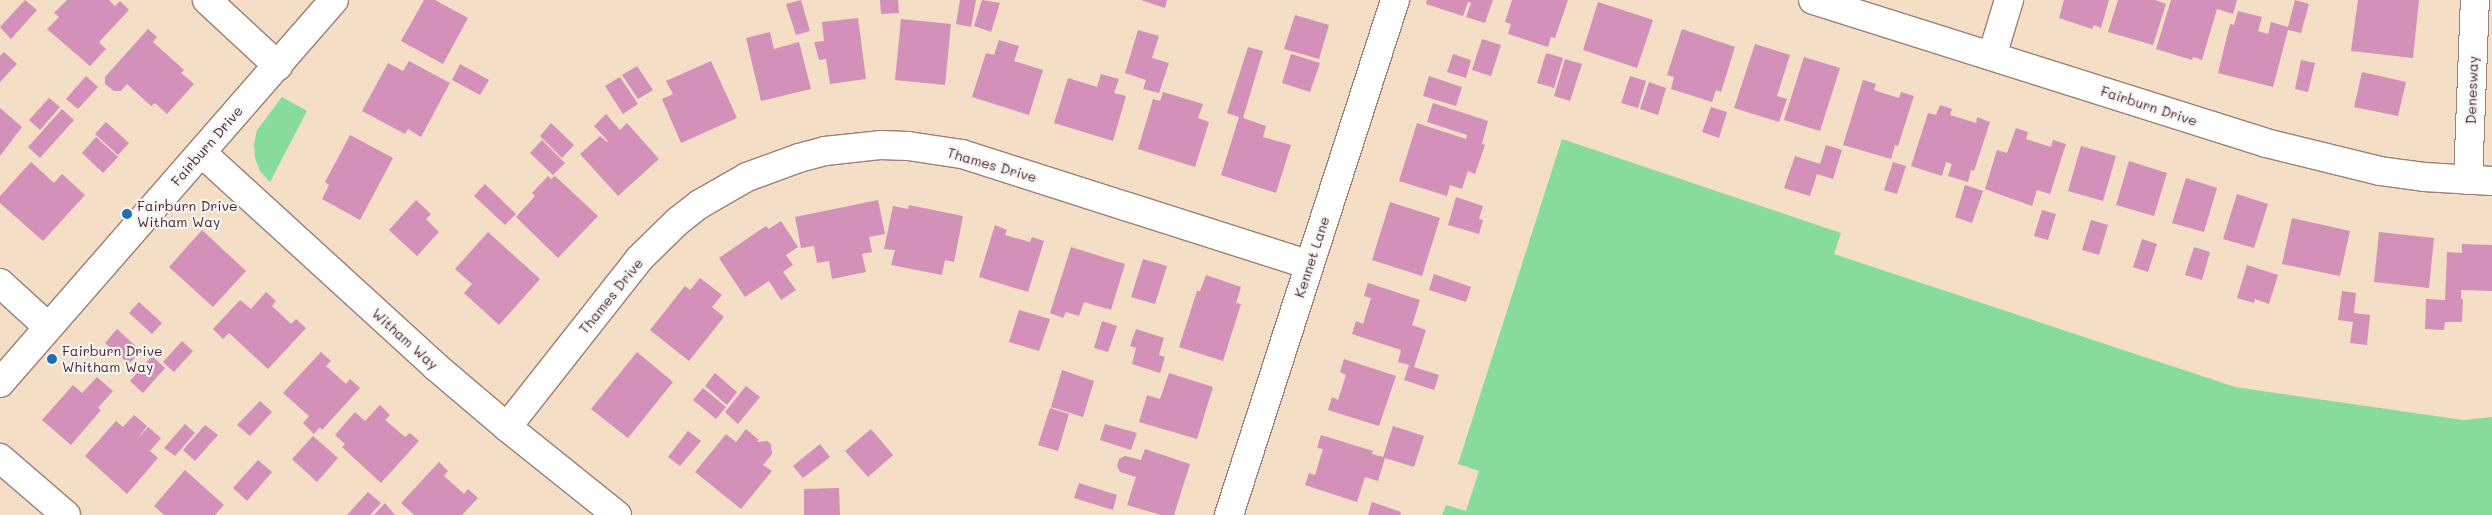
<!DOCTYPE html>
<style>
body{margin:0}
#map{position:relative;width:2492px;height:515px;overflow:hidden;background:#f4dec5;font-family:Mali,sans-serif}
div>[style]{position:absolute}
.green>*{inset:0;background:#87db9d}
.building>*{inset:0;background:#d391b9}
.roads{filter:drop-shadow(1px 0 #9f7e78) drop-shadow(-1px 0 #9f7e78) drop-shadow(0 1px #9f7e78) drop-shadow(0 -1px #9f7e78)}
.minor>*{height:28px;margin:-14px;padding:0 14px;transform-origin:14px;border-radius:14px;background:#fff}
.dots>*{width:14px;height:14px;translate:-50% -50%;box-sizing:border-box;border:2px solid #f6f6f2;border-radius:50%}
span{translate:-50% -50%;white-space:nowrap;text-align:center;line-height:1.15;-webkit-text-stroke:4.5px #f6f6f2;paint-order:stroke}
.street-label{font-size:14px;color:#4a1f2b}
.poi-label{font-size:14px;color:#4a1f2b}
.left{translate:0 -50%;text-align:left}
</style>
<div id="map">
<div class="green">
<div style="clip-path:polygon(282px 97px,307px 111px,270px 182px,260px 171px,255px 158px,254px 144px,257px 130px)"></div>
<div style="clip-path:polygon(1562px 139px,1841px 233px,1834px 254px,2235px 387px,2463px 420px,2492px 417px,2492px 515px,1442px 515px,1446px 505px,1466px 511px,1479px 471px,1458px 464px)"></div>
</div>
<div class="building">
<div style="clip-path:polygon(25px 0,37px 10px,11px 39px,0 27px)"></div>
<div style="clip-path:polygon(67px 0,109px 0,115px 6px,120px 1px,129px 10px,99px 42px,106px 49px,90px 66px,47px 29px,59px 17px,54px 13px)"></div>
<div style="clip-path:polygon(424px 0,435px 0,468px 18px,443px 64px,401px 41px)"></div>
<div style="clip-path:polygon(801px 0,810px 31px,796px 35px,786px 4px)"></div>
<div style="clip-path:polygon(880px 0,898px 0,899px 13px,881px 14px)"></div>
<div style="clip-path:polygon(960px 0,976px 0,971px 27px,956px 24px)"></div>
<div style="clip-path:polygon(982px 0,1000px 3px,991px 32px,974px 26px)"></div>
<div style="clip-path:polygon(1141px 0,1167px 0,1165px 8px)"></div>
<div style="clip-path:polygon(1427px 0,1493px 0,1485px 23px,1466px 17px,1471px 3px,1468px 2px,1463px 16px,1426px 4px)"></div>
<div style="clip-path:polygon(1512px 0,1568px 0,1555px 38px,1551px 37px,1548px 47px,1508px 34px,1511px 24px,1505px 22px)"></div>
<div style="clip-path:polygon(2064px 0,2109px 0,2101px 28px,2094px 25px,2092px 29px,2059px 18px)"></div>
<div style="clip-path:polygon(2118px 0,2155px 0,2166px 4px,2153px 45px,2108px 32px)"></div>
<div style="clip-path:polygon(2171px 0,2237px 0,2233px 14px,2217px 9px,2202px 60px,2193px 57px,2192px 60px,2156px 49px)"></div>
<div style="clip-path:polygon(2295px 0,2309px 4px,2301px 33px,2288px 30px,2273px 87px,2218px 73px,2230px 24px,2234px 25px,2238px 11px,2262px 17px,2258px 31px,2268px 34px,2271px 22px,2288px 27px)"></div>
<div style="clip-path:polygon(2358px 0,2419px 0,2413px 58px,2351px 51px)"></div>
<div style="clip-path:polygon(1598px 2px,1653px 20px,1637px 68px,1583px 50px)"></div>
<div style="clip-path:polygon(1295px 15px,1329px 25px,1319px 59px,1284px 49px)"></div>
<div style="clip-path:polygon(858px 18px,866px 79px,830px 84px,826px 59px,819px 60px,814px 42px,824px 41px,822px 22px)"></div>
<div style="clip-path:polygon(901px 19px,951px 24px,945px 85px,895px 80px)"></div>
<div style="clip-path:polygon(148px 29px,157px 37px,153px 42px,184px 70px,181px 73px,194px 84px,167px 114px,155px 103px,151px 106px,127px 84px,121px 91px,114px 91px,105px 84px,105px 77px)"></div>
<div style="clip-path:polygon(1682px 29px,1735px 47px,1721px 92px,1716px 90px,1712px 102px,1671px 89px,1674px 77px,1667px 75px)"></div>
<div style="clip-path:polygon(1138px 30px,1159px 36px,1152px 58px,1169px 63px,1159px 93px,1143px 89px,1146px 80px,1125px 73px)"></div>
<div style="clip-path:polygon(770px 32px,774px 49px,799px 42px,811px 89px,761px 101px,746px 38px)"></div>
<div style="clip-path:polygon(1482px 39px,1501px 45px,1491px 76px,1472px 70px)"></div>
<div style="clip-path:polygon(999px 40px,1019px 46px,1014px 61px,1043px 70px,1029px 115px,972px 97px,986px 53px,994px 55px)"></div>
<div style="clip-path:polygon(1755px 44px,1790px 55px,1777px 96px,1787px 99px,1779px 122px,1734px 108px)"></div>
<div style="clip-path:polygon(1248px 47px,1263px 51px,1243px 118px,1266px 126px,1263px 137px,1291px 145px,1276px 193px,1221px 175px,1239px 117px,1227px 113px)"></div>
<div style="clip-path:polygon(4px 52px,17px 64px,0 82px,0 56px)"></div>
<div style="clip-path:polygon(1546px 53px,1563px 58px,1554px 88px,1537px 83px)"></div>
<div style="clip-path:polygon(1291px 54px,1320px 63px,1310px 92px,1282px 83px)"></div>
<div style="clip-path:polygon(1453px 54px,1471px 60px,1466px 78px,1447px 72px)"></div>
<div style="clip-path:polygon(1804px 57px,1840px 68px,1820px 131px,1784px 120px)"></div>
<div style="clip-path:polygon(1565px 59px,1582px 64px,1570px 101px,1554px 96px)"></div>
<div style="clip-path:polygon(2301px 60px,2315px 63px,2308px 92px,2295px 89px)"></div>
<div style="clip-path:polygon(409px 61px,450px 83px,421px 137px,408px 129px,405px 134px,362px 111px,388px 63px,403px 71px)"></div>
<div style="clip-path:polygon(711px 61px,737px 118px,681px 143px,662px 99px,673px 94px,666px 81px)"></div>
<div style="clip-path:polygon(460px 64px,489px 80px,480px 95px,452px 80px)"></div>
<div style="clip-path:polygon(637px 66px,653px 90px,638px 99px,622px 75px)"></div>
<div style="clip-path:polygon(2362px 72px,2406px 82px,2398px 116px,2354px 107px)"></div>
<div style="clip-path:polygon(1101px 74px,1119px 79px,1114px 93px,1126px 96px,1113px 141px,1054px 123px,1068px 78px,1097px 87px)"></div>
<div style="clip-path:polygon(86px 76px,98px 87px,78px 109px,66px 99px)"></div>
<div style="clip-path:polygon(1429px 76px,1462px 87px,1456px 106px,1423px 96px)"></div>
<div style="clip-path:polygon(1630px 76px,1646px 81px,1638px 108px,1621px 103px)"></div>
<div style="clip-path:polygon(620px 77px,638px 104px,623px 114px,605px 86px)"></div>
<div style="clip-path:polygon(1863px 80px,1876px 84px,1874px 90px,1886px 94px,1899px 98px,1901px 92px,1914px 96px,1898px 146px,1895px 145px,1891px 159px,1843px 145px)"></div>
<div style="clip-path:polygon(1649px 82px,1666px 88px,1658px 115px,1640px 109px)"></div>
<div style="clip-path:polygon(1163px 92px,1203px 104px,1198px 118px,1209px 122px,1195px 167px,1138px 149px,1153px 99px,1160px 101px)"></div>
<div style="clip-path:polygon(49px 98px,60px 107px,40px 130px,29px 120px)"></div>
<div style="clip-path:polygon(1433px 103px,1488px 121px,1482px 144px,1485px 145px,1475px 174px,1468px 171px,1462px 189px,1450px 185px,1447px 196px,1399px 181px,1417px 123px,1466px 139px,1467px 135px,1427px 122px)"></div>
<div style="clip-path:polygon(1940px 105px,1952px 109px,1950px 115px,1976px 123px,1977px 117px,1990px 122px,1974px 171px,1971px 170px,1968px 182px,1948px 176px,1952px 164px,1946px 162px,1942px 176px,1911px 166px,1928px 113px,1936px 115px)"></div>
<div style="clip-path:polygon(1711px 107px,1727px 112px,1719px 138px,1702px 132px)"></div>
<div style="clip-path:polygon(0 108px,22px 127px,0 156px)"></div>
<div style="clip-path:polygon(62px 109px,74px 120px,40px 158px,28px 147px)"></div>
<div style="clip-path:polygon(606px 114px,620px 130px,627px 123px,659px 159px,618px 196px,580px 154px,600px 136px,607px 142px,608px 141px,594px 126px)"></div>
<div style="clip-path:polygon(106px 122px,129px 143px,118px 155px,95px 134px)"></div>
<div style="clip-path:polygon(551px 123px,574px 145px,562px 158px,540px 136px)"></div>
<div style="clip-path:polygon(2016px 128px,2028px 132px,2026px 139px,2051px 147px,2053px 140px,2066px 144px,2050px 194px,2037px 190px,2032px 206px,1985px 189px,1997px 150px,2007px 153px)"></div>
<div style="clip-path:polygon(350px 135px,393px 158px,360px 220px,322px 199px,329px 185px,325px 182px)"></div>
<div style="clip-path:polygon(96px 137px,118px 157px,103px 173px,82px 153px)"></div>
<div style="clip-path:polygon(542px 140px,565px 163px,553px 175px,530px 153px)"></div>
<div style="clip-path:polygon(1826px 145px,1842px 150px,1833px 179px,1817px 174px,1810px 196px,1784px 188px,1795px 156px,1820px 164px)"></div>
<div style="clip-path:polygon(2081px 146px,2116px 156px,2103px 201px,2068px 191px)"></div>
<div style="clip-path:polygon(2129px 161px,2167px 173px,2154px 216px,2116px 205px)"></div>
<div style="clip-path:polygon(31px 162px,54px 183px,62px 174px,85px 195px,43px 241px,0 203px,0 196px)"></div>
<div style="clip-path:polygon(1893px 162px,1906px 166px,1897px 194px,1884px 190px)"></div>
<div style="clip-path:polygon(548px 176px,551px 179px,555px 176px,598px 216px,558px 258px,516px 217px,535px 196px,532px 193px)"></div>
<div style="clip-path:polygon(2186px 178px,2217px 188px,2204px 232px,2172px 223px)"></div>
<div style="clip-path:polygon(485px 184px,516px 214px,505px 225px,474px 196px)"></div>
<div style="clip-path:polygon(1965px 185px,1983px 191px,1972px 223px,1955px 217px)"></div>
<div style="clip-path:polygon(2237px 194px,2268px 204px,2254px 248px,2223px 239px)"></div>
<div style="clip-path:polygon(1456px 197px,1483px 206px,1479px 219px,1483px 220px,1479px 234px,1448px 225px)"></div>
<div style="clip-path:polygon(416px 200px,431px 214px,426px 219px,439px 232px,417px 256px,389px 230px)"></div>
<div style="clip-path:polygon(878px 200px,885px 234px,869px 237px,872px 252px,862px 254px,866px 272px,832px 279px,829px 261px,817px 263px,814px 246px,801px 248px,795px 217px)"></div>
<div style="clip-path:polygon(1390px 202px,1440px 218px,1422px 276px,1372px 260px)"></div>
<div style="clip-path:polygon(909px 205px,963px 216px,954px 262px,945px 260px,942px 275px,891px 265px,895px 250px,884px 249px,893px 206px,908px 209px)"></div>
<div style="clip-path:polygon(2042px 210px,2056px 214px,2048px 240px,2034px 236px)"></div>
<div style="clip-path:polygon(2292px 218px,2350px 231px,2340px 276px,2282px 264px)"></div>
<div style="clip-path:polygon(2091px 220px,2108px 225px,2099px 255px,2082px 250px)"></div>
<div style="clip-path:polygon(781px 221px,798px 247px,786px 255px,793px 265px,783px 272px,796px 290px,781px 300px,769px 281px,745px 297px,719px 258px,766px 226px,769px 229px)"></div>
<div style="clip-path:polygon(995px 225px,1007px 230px,1005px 235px,1030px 242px,1032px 237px,1044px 241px,1028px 292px,979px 277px)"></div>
<div style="clip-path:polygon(202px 230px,246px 271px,213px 307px,169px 267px)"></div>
<div style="clip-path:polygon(488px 232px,540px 279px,499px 325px,464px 293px,472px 284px,455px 269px)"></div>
<div style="clip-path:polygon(2379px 232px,2434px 238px,2429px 288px,2374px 282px)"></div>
<div style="clip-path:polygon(2142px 239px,2157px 244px,2148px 272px,2133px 267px)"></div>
<div style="clip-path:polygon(2462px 244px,2492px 245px,2492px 291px,2461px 290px,2461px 299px,2463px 299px,2462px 322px,2445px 322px,2444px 330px,2425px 329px,2426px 299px,2445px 300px,2447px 252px,2462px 253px)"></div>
<div style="clip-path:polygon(1071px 247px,1125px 264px,1111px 310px,1084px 302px,1079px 316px,1066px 312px,1063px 318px,1050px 313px)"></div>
<div style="clip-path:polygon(2194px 247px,2210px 252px,2202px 280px,2185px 275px)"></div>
<div style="clip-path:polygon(1143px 259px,1167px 266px,1155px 304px,1131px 297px)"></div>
<div style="clip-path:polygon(2247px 265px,2278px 275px,2269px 304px,2255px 299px,2254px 303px,2237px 298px)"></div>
<div style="clip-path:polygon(1434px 274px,1471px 287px,1466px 302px,1429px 290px)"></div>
<div style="clip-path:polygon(1206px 275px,1241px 287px,1236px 303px,1241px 304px,1223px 361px,1179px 347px,1197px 291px,1200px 291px)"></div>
<div style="clip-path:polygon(700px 278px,722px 295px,712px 307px,724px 317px,689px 361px,650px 330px,685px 286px,690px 290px)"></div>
<div style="clip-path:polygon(1368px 283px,1420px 300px,1412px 325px,1426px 330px,1414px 367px,1439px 375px,1434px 390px,1404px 380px,1409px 365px,1398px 362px,1401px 350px,1352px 334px,1356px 321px,1363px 324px,1371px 298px,1364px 296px)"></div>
<div style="clip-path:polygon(2342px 291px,2356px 293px,2354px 313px,2370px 315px,2367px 345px,2350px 343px,2353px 322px,2338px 320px)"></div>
<div style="clip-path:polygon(266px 292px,276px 301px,272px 306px,291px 324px,296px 319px,306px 328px,268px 369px,229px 333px,223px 339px,213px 329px,240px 300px,251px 309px)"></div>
<div style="clip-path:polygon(139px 302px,162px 323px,152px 334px,129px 313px)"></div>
<div style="clip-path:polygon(1019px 310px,1050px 319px,1039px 351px,1009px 342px)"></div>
<div style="clip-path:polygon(1102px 321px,1117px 326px,1108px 352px,1094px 348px)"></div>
<div style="clip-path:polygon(117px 329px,141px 351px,129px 364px,105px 343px)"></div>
<div style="clip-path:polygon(1136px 329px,1164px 338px,1159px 355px,1165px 357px,1160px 373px,1132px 364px,1136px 348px,1130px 346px)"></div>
<div style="clip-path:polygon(182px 341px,193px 351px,174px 372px,163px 362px)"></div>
<div style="clip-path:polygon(321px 352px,331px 361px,326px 366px,346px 384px,350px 379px,360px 388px,322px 430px,320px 427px,314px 434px,303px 423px,309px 416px,283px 393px)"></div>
<div style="clip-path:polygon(637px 352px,673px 382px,628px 438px,591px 409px)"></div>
<div style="clip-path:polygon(152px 356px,165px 368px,143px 393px,130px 381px)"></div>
<div style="clip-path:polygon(1344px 359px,1396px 376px,1379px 426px,1328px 410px,1332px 397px,1338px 400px,1346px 375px,1340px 372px)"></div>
<div style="clip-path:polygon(1062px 370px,1094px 381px,1083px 417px,1051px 407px)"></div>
<div style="clip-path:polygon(715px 373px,737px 392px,727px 405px,705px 386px)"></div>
<div style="clip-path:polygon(1169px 373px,1213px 387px,1197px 439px,1139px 422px,1147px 395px,1160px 399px)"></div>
<div style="clip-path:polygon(97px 377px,113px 391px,98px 408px,101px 410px,71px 445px,42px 420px,73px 385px,82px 393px)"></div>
<div style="clip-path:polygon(746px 386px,760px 397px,738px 424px,725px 412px)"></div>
<div style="clip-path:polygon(703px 388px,726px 407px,716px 419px,693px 400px)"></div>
<div style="clip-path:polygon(260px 401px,272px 412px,250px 436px,237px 425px)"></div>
<div style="clip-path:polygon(380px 405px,390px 415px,385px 420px,405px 437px,410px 433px,419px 441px,381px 483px,342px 447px,345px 444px,335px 435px,355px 412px,365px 421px)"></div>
<div style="clip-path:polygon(1050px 408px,1069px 414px,1058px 451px,1038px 445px)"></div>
<div style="clip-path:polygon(134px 415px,147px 426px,137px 440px,148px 427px,161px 438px,150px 451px,158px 458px,127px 494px,85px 456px,116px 421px,123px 427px)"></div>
<div style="clip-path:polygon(185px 424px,195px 433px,175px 456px,164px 448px)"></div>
<div style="clip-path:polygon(1105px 424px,1137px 433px,1131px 450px,1100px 440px)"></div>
<div style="clip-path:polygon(205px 425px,218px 435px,195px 461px,183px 450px)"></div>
<div style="clip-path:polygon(1393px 426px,1424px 436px,1414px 467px,1385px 458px,1378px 481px,1365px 477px,1357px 502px,1305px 485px,1309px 473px,1315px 475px,1323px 449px,1317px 448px,1321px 435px,1373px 451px,1372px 454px,1383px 457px)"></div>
<div style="clip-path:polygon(746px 429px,759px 440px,757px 442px,767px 441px,771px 444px,772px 454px,763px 465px,772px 471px,741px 509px,695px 472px,726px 434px,736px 442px)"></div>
<div style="clip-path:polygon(871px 429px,893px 455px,868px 477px,845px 451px)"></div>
<div style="clip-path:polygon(688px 431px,701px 441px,680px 466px,668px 457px)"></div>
<div style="clip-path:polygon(313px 436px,338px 458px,317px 482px,292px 459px)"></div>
<div style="clip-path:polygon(820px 444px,830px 457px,803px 478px,793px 466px)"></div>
<div style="clip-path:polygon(1145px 449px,1190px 464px,1174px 515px,1161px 515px,1127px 505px,1136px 477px,1120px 472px,1117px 466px,1119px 459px,1125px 456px,1141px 460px)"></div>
<div style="clip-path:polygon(258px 460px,272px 472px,247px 501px,233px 488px)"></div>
<div style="clip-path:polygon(439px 462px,448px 471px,444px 476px,464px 494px,468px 489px,478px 498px,462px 515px,414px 515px,401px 503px)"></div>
<div style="clip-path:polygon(185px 470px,224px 505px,215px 515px,164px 515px,154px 506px)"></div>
<div style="clip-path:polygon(1079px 483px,1117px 495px,1113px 510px,1074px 498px)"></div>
<div style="clip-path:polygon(839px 488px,840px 515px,804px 515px,804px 489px)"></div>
<div style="clip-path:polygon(368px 492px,381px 503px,370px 515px,347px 515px)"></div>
<div style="clip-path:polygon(1372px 502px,1401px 512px,1400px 515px,1368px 515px)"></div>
<div style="clip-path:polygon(385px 503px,395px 515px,374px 515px)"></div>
</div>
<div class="roads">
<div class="minor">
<div style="left:207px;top:0;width:97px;rotate:42.9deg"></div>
<div style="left:1813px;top:0;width:475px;rotate:17.5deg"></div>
<div style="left:2266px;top:143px;width:117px;rotate:13.8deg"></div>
<div style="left:2380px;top:171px;width:44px;rotate:7.8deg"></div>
<div style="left:2424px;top:177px;width:68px;rotate:3.4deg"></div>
<div style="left:1992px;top:56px;width:59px;rotate:-73.1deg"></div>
<div style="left:202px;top:153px;width:316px;rotate:42.4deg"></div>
<div style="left:435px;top:366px;width:94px;rotate:40.3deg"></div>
<div style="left:507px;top:427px;width:141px;rotate:38.7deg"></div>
<div style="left:2468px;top:180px;width:180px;rotate:-87.8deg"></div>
<div style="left:0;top:283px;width:65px;rotate:42.5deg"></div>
<div style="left:0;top:383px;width:508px;rotate:-48.91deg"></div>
<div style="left:507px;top:427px;width:214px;rotate:-51.8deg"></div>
<div style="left:639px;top:259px;width:54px;rotate:-44.3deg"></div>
<div style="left:678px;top:221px;width:28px;rotate:-38deg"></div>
<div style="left:700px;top:204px;width:54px;rotate:-29.9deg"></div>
<div style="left:747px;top:177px;width:55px;rotate:-20.1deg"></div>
<div style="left:799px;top:158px;width:27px;rotate:-15deg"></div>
<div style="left:825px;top:151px;width:55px;rotate:-6.2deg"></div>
<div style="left:880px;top:145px;width:28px;rotate:2deg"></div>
<div style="left:908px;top:146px;width:55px;rotate:8.4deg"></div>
<div style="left:962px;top:154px;width:364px;rotate:17.7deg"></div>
<div style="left:0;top:458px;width:87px;rotate:40.8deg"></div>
<div style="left:1229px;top:515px;width:541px;rotate:-72.13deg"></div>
</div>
</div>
<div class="dots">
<div style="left:127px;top:214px;background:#1f6fb2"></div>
<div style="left:52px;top:359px;background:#1f6fb2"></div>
</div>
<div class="street-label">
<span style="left:2472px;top:90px;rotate:-88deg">Denesway</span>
<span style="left:2149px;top:106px;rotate:18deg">Fairburn Drive</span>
<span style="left:207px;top:146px;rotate:-49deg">Fairburn Drive</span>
<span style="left:992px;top:165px;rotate:16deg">Thames Drive</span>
<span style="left:1312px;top:257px;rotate:-72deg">Kennet Lane</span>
<span style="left:611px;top:296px;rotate:-51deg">Thames Drive</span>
<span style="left:405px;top:339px;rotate:42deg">Witham Way</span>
</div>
<div class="poi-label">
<span class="left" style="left:137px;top:214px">Fairburn Drive<br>Witham Way</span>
<span class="left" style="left:62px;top:359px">Fairburn Drive<br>Whitham Way</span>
</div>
</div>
